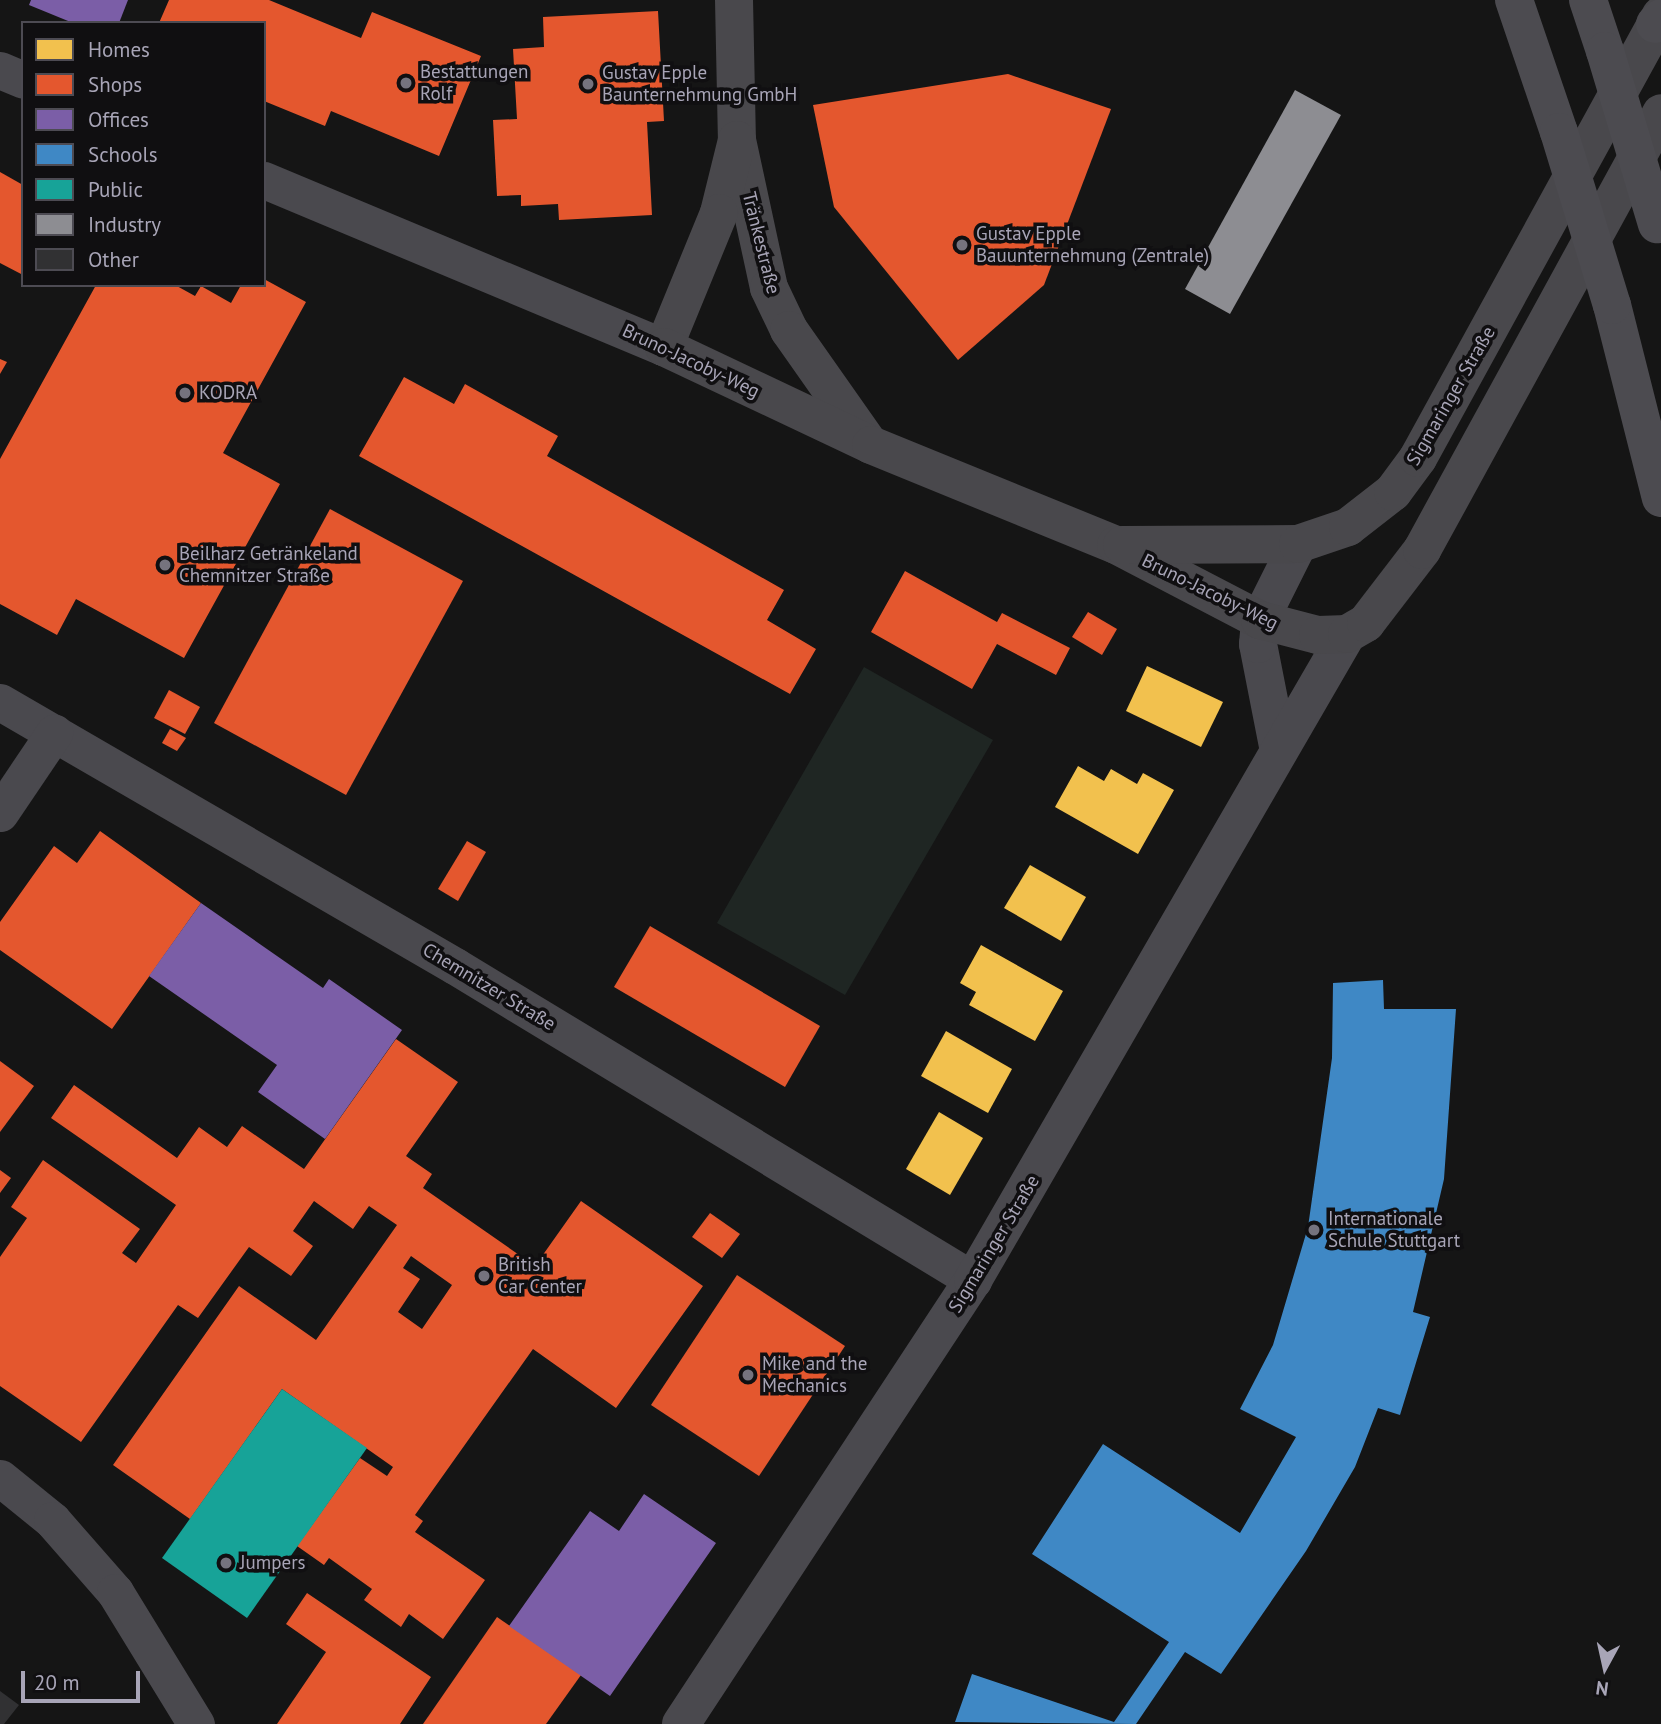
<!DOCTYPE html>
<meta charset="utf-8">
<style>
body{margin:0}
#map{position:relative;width:1661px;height:1724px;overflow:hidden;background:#151515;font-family:"PT Sans",sans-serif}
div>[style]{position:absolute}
.green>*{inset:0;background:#1f2623}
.homes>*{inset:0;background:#f2c14e}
.shops>*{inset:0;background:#e4572e}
.offices>*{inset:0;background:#7b5ea7}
.schools>*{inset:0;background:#3f88c5}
.public>*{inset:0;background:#17a398}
.industry>*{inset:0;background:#8d8d92}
.building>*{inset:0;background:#313133}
.minor>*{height:37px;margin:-18.5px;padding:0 18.5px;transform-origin:18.5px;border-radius:18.5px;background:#4a494e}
.tertiary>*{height:38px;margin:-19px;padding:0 19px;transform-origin:19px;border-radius:19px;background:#4a494e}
.secondary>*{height:38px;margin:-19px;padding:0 19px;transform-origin:19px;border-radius:19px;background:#49484c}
.trunk>*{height:38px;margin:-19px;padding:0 19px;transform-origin:19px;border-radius:19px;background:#4c4b50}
.trunk-bridge>*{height:38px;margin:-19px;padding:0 19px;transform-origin:19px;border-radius:19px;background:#4c4b50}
.dots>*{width:19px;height:19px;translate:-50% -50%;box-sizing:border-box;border:4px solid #100f11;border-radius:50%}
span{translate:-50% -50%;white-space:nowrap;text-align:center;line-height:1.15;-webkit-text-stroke:7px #100f11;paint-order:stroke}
.poi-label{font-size:19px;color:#a8a5b7}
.left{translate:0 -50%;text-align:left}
.street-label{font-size:19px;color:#a8a5b7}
.legend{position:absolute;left:21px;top:21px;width:245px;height:266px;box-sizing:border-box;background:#100f11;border:2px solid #4d4b53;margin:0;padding:9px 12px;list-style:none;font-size:21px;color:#a8a5b7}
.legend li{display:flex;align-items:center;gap:14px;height:35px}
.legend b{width:35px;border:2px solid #4d4b53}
.north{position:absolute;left:1570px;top:1633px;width:70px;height:70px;-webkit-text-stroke:5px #100f11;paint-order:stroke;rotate:188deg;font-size:19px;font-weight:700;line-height:28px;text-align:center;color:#a8a5b7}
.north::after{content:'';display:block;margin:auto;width:24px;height:32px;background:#a8a5b7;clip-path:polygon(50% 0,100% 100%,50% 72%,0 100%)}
.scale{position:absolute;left:21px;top:1671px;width:119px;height:32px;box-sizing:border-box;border:4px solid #a8a5b7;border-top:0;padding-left:9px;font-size:21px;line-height:24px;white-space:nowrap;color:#a8a5b7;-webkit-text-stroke:5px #100f11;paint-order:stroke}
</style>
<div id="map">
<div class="green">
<div style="clip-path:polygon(864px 667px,993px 740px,845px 995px,717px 923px)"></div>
</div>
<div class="homes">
<div style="clip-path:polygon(1147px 666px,1223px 702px,1201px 747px,1126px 711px)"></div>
<div style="clip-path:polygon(1078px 766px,1104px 781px,1111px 769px,1137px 784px,1143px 773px,1174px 790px,1138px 854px,1055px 807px)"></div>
<div style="clip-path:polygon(1030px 865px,1086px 897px,1061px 941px,1004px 908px)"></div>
<div style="clip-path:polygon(981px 945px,1063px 991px,1035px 1041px,969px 1005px,976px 992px,960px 983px)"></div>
<div style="clip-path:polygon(946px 1031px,1012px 1069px,988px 1113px,921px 1076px)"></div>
<div style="clip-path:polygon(939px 1112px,983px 1138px,950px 1195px,906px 1169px)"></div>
</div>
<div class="shops">
<div style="clip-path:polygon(169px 0,269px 0,361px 38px,372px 12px,481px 56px,439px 156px,331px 111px,325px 126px,264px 101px,264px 23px,159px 23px)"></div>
<div style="clip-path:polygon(658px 11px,664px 121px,647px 122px,652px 215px,559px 220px,558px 204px,521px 206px,521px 195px,497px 196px,493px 120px,517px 119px,513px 49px,544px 47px,543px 17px)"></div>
<div style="clip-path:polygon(1008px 74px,1111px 109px,1044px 285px,958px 360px,834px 207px,813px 105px)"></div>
<div style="clip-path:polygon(0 172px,23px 185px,23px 275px,0 263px)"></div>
<div style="clip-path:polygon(264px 279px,306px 302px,223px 453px,280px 484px,184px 658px,76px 599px,57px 635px,0 604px,0 459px,96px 285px,175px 285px,195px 296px,201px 286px,231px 303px,241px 285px,264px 285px)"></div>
<div style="clip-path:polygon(0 359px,7px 362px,0 374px)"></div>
<div style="clip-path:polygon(404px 377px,454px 404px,465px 384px,558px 436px,547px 456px,784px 590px,767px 620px,816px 649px,790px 694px,359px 456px)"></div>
<div style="clip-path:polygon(330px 509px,463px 581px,346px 795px,214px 723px)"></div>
<div style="clip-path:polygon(905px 571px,997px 622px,1002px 613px,1070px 648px,1056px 675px,997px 644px,972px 689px,871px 632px)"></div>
<div style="clip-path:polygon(1088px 612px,1117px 629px,1102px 655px,1072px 637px)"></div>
<div style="clip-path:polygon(169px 690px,200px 707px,185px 734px,154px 718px)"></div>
<div style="clip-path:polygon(170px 729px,186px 738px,177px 751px,162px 743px)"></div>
<div style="clip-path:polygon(100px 831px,201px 903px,112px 1029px,0 950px,0 922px,54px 846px,77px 863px)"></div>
<div style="clip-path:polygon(467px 841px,486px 852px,458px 901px,438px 889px)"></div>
<div style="clip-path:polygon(650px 926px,820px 1026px,785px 1087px,614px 987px)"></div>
<div style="clip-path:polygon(evenodd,396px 1039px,458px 1082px,406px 1156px,432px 1174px,423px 1188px,535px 1266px,581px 1201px,703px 1286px,616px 1408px,533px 1349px,415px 1515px,423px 1521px,415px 1532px,485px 1580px,443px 1639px,409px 1614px,401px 1627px,364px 1600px,372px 1589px,329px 1558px,324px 1565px,297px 1546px,360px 1458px,387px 1476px,393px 1467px,282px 1389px,190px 1519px,113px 1465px,239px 1286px,316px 1340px,397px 1225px,369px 1206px,353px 1229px,314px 1201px,293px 1231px,313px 1246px,291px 1276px,249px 1247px,198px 1318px,178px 1305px,81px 1442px,0 1386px,0 1257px,27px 1218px,11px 1207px,43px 1160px,140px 1229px,122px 1253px,136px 1263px,176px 1205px,51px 1118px,74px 1085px,177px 1158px,199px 1127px,227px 1147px,242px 1126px,304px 1169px,396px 1039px,411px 1256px,452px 1285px,422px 1329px,398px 1312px,420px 1279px,403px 1268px,411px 1256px)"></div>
<div style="clip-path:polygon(0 1061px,34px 1086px,0 1132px)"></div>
<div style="clip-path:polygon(0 1170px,11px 1178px,0 1193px)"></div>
<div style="clip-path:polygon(710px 1213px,740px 1234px,722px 1258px,692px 1237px)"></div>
<div style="clip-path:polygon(737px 1275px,845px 1346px,759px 1476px,651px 1405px)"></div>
<div style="clip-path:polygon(307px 1593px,431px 1677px,400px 1724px,277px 1724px,326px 1652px,286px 1624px)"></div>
<div style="clip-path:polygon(497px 1617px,581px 1675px,546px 1724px,423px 1724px)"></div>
</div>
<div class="offices">
<div style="clip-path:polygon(31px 0,128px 0,119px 23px,73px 23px,29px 5px)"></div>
<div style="clip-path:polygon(201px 903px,323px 988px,329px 979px,402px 1030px,325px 1139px,258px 1092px,277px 1065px,149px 976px)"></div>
<div style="clip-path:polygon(644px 1494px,716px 1543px,610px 1696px,509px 1626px,590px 1511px,619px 1531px)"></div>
</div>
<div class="schools">
<div style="clip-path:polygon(1383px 980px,1384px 1009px,1456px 1009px,1444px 1179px,1413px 1312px,1430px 1317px,1400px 1415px,1378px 1408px,1355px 1467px,1306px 1551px,1221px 1674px,1185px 1652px,1136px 1724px,955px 1722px,972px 1674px,1114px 1722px,1169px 1642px,1032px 1554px,1103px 1444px,1240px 1533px,1296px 1437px,1240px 1409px,1273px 1345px,1308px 1227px,1332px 1058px,1333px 983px)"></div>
</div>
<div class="public">
<div style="clip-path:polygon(282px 1389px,367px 1448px,247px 1618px,162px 1558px)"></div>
</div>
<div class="industry">
<div style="clip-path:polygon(1295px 90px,1341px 115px,1230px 314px,1185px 289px)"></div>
</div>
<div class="building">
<div style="clip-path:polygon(0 1691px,19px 1705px,4px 1724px,0 1724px)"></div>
</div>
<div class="minor">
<div style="left:0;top:70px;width:25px;rotate:23deg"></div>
<div style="left:264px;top:180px;width:433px;rotate:22.7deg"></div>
<div style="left:0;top:702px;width:526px;rotate:30.12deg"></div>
<div style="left:455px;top:966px;width:606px;rotate:31.22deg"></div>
<div style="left:0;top:813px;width:97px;rotate:-56deg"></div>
<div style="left:0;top:1478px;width:67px;rotate:38.9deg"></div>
<div style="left:52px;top:1520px;width:96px;rotate:48.8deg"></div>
<div style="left:115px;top:1592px;width:155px;rotate:58.5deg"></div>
</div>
<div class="tertiary">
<div style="left:1278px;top:746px;width:104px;rotate:-101.1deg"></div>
<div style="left:1258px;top:644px;width:24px;rotate:-85deg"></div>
<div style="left:1260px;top:620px;width:85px;rotate:-63.4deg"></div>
<div style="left:681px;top:1724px;width:531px;rotate:-56.67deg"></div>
<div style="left:973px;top:1280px;width:746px;rotate:-59.93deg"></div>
</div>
<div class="secondary">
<div style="left:734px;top:0;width:140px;rotate:88.8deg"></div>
<div style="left:737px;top:140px;width:151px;rotate:77.8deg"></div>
<div style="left:769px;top:288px;width:47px;rotate:64.5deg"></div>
<div style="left:789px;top:330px;width:136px;rotate:54.9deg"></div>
<div style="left:737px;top:140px;width:75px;rotate:103.9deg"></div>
<div style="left:719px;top:213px;width:145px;rotate:112.3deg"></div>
<div style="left:664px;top:347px;width:229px;rotate:25.3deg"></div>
<div style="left:871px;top:445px;width:265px;rotate:22.2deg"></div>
<div style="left:1116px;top:545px;width:162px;rotate:27.5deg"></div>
<div style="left:1260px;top:620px;width:60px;rotate:14.5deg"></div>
<div style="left:1318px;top:635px;width:29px;rotate:-2deg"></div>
<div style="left:1347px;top:634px;width:22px;rotate:-30deg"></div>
<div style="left:1366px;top:623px;width:92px;rotate:-52.5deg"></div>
<div style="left:1422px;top:550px;width:498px;rotate:-61.3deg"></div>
<div style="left:1122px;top:545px;width:176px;rotate:-0.3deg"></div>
<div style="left:1298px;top:544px;width:53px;rotate:-18.8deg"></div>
<div style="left:1348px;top:527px;width:57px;rotate:-37.9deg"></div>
<div style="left:1393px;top:492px;width:42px;rotate:-53.7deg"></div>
<div style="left:1418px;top:458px;width:505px;rotate:-61.25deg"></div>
</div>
<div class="trunk">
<div style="left:1514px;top:0;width:139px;rotate:71.2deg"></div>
<div style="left:1588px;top:0;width:54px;rotate:71.6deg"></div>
<div style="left:1655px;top:24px;width:8px;rotate:-45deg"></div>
<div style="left:1612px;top:305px;width:199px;rotate:75.8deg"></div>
</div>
<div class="trunk-bridge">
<div style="left:1605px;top:51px;width:181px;rotate:73.3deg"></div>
<div style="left:1559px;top:132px;width:181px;rotate:73deg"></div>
</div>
<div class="dots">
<div style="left:406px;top:83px;background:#75737e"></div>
<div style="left:588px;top:84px;background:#75737e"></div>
<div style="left:962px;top:245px;background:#75737e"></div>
<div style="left:185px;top:393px;background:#75737e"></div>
<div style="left:165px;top:565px;background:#75737e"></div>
<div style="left:1314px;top:1230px;background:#75737e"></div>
<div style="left:484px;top:1276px;background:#75737e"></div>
<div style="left:748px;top:1375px;background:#75737e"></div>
<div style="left:226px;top:1563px;background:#75737e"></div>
</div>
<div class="poi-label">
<span class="left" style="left:420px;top:83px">Bestattungen<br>Rolf</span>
<span class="left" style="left:602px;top:84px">Gustav Epple<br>Baunternehmung GmbH</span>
<span class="left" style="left:976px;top:245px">Gustav Epple<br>Bauunternehmung (Zentrale)</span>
<span class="left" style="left:199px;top:393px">KODRA</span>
<span class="left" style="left:179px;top:565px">Beilharz Getränkeland<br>Chemnitzer Straße</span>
<span class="left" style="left:1328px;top:1230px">Internationale<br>Schule Stuttgart</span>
<span class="left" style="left:498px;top:1276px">British<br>Car Center</span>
<span class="left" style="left:762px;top:1375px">Mike and the<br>Mechanics</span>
<span class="left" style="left:240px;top:1563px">Jumpers</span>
</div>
<div class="street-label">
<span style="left:761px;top:243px;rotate:76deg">Tränkestraße</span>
<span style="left:691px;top:361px;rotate:25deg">Bruno-Jacoby-Weg</span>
<span style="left:1451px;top:396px;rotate:-60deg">Sigmaringer Straße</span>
<span style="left:1210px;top:592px;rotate:26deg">Bruno-Jacoby-Weg</span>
<span style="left:489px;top:987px;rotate:31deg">Chemnitzer Straße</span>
<span style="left:994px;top:1244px;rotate:-59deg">Sigmaringer Straße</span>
</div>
<ul class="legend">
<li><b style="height:19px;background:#f2c14e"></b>Homes</li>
<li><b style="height:19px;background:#e4572e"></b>Shops</li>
<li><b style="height:19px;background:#7b5ea7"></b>Offices</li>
<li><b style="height:19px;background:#3f88c5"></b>Schools</li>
<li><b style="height:19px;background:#17a398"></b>Public</li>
<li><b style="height:19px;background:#8d8d92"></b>Industry</li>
<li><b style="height:19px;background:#313133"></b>Other</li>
</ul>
<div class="north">N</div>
<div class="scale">20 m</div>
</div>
